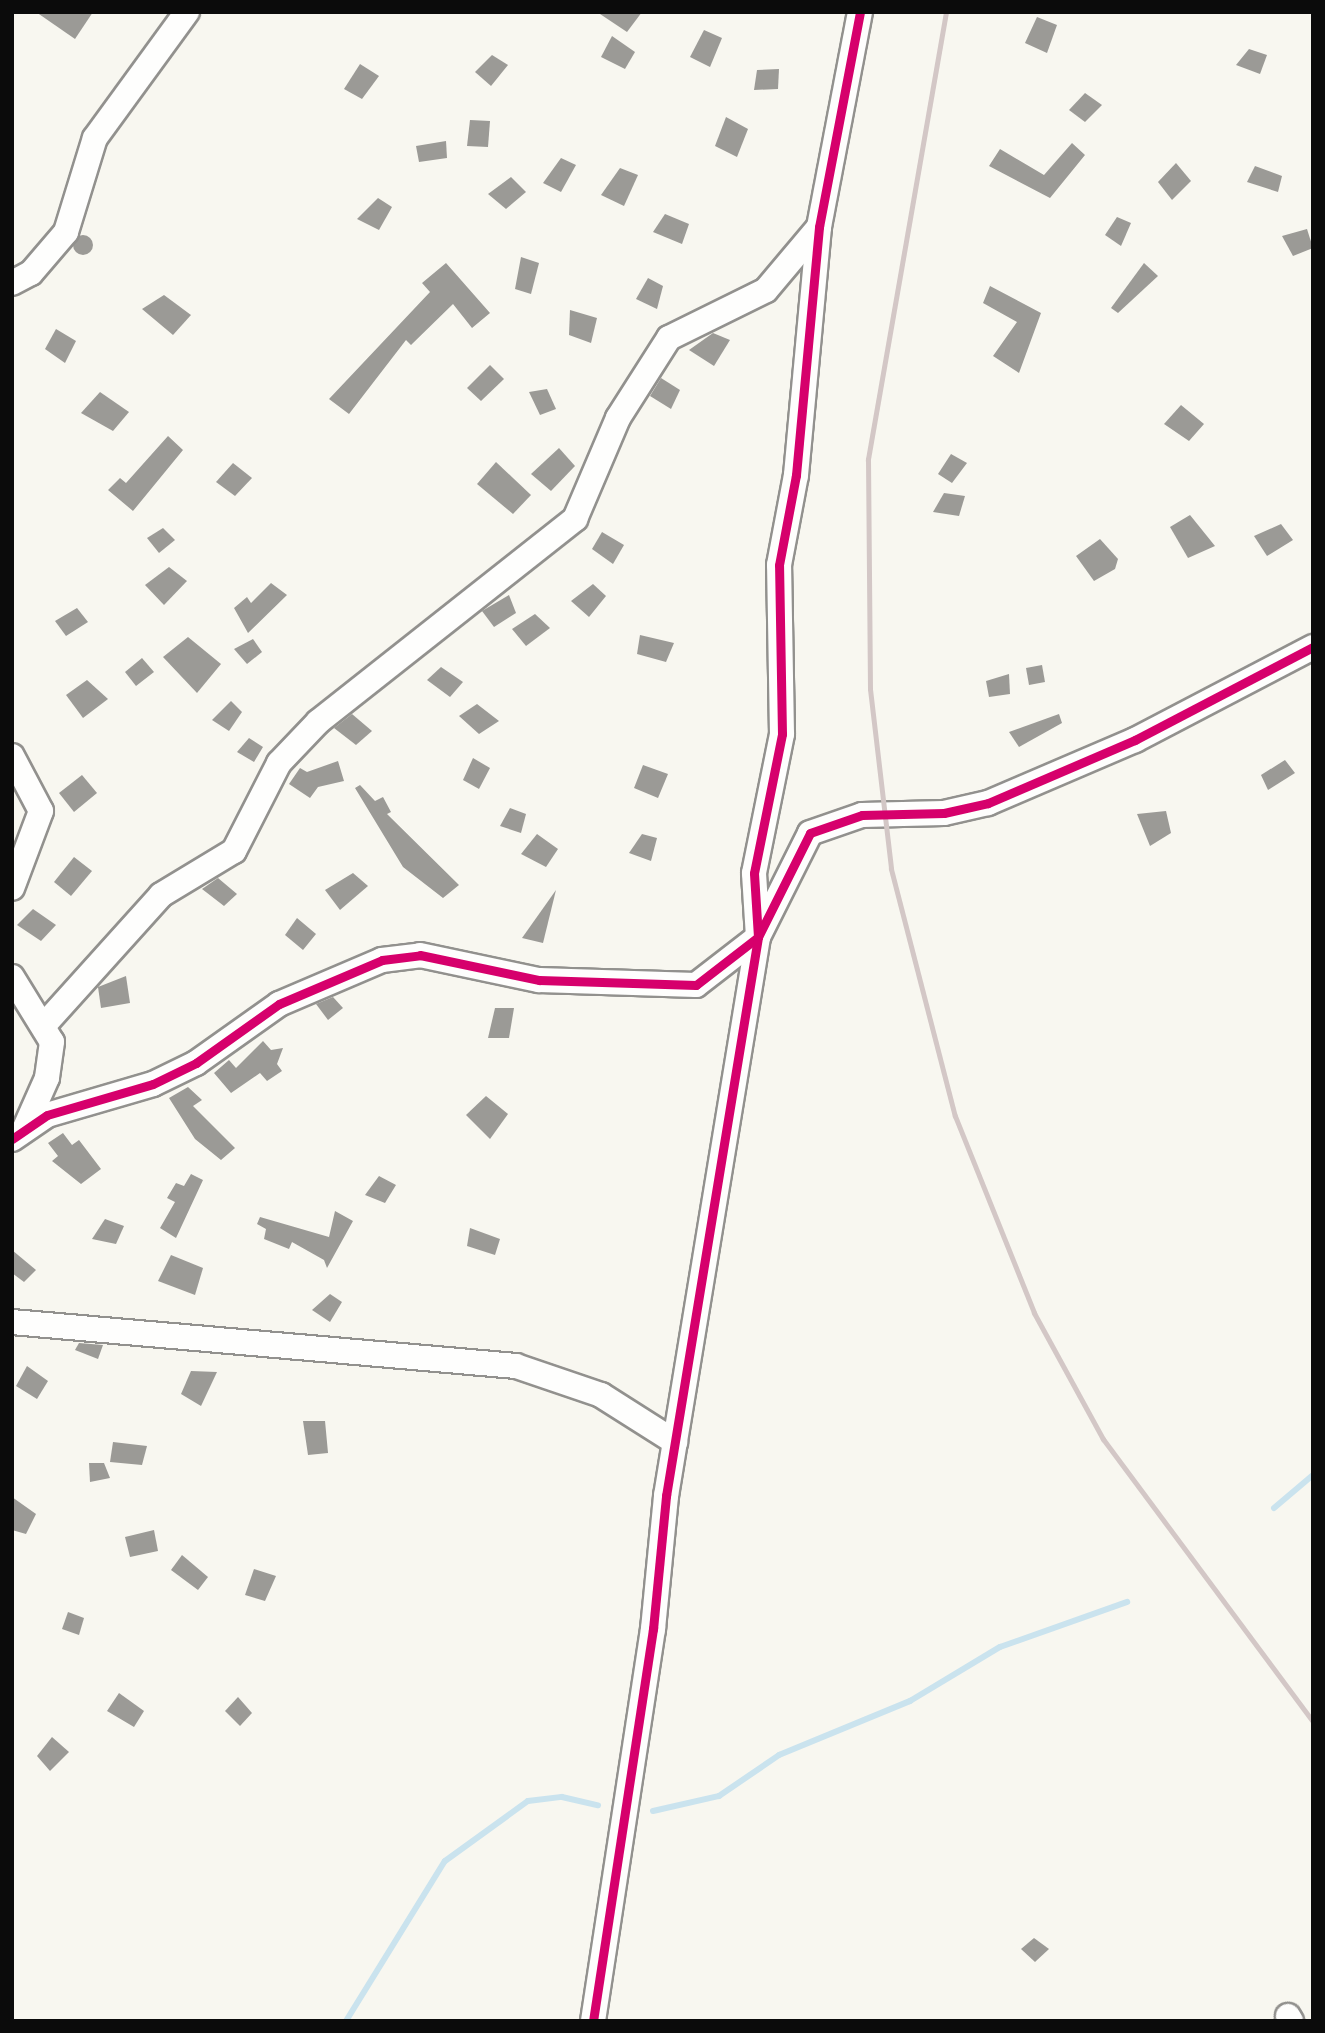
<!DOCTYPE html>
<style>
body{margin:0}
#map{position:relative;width:1325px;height:2033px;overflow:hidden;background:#f8f7f0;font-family:"Libre Baskerville",serif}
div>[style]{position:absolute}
.stream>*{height:6px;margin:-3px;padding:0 3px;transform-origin:3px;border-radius:3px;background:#cae3ee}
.building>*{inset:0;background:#9b9a96}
.round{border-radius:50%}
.roads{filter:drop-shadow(2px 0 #92918e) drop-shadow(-2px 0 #92918e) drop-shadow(0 2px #92918e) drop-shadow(0 -2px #92918e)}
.street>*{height:24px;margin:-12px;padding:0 12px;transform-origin:12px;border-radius:12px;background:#fefefd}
.rail>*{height:5px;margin:-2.5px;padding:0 2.5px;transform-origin:2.5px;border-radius:2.5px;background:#d3c7c6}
.cycleway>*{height:9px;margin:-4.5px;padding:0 4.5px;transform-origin:4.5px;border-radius:4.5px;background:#d6006c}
span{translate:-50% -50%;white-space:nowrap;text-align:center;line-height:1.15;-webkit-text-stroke:7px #fff;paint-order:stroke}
.frame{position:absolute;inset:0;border:14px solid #0b0b0b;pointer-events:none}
</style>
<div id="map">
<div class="stream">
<div style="left:1274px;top:1508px;width:51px;rotate:-40.2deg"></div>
<div style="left:653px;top:1811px;width:68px;rotate:-12.8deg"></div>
<div style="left:719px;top:1796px;width:73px;rotate:-34.3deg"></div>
<div style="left:779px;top:1755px;width:142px;rotate:-22.4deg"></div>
<div style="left:910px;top:1701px;width:105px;rotate:-31deg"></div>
<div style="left:1000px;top:1647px;width:135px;rotate:-19.5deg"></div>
<div style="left:346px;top:2021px;width:188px;rotate:-58.3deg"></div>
<div style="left:445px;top:1861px;width:102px;rotate:-35.9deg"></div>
<div style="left:528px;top:1801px;width:34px;rotate:-7deg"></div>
<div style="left:562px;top:1797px;width:37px;rotate:13deg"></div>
</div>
<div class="building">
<div style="clip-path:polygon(36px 12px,93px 12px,75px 39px)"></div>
<div style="clip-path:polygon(597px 12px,642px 12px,627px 32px)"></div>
<div style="clip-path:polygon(1037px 17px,1057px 25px,1047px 53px,1025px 43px)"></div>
<div style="clip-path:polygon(704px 30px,722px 38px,710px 67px,690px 57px)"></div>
<div style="clip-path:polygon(612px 36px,635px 52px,625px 69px,601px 57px)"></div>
<div style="clip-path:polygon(1249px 49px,1267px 55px,1260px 74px,1236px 65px)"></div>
<div style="clip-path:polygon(492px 55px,508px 65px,491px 86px,475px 72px)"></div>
<div style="clip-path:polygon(360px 64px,379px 76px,362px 99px,344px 89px)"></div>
<div style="clip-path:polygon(779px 69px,778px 89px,754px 90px,757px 70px)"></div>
<div style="clip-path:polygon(1085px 93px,1102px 105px,1085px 122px,1069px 110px)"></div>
<div style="clip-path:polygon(726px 117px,748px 129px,737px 157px,715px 146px)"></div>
<div style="clip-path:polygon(470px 120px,490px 121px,488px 147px,467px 146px)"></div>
<div style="clip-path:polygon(446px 141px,447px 158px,419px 162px,416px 146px)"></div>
<div style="clip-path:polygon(1072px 143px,1085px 155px,1050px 198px,989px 166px,1000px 149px,1044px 175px)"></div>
<div style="clip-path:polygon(561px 158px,576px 165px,561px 192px,543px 183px)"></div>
<div style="clip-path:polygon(1176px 163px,1191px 181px,1172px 200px,1158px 182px)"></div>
<div style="clip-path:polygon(1255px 166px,1282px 176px,1278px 192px,1247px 182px)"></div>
<div style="clip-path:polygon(620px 168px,638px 175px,624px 206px,601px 195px)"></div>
<div style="clip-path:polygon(511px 177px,526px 192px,506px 209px,488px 194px)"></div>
<div style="clip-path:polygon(378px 198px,392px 207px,379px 230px,357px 219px)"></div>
<div style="clip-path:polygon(665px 214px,689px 224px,682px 244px,653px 232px)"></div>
<div style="clip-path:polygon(1117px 217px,1131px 223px,1121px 246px,1105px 235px)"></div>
<div style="clip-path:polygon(1307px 229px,1313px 248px,1293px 256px,1282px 236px)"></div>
<div class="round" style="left:73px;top:235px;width:20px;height:20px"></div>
<div style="clip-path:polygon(521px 257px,539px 263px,531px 294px,515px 289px)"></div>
<div style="clip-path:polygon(446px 263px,490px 313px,472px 328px,453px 304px,411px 345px,406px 340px,349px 414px,329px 399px,430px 292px,422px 283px)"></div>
<div style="clip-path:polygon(1144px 263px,1158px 276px,1118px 313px,1111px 308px)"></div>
<div style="clip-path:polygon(648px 278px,663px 286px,657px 309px,636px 299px)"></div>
<div style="clip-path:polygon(990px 286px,1041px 313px,1019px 373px,993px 356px,1017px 322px,983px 303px)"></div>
<div style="clip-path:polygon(164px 295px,191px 315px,173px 335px,142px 309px)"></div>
<div style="clip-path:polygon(570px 310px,597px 318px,591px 343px,569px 335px)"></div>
<div style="clip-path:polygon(56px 329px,76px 341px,65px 363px,45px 349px)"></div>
<div style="clip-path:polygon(713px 333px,730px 340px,714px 366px,689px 350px)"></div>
<div style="clip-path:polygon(490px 365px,504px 379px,481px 401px,467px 388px)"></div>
<div style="clip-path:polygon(661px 378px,680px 390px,671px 409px,650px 396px)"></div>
<div style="clip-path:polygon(547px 389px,556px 409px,540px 415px,529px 392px)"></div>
<div style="clip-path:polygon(100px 392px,129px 412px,113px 431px,81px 413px)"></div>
<div style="clip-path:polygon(1181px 405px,1204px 424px,1189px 441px,1164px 424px)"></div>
<div style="clip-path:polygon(168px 436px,183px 450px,133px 511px,108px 490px,120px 478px,126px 483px)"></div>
<div style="clip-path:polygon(559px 448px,575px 466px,551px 491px,531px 474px)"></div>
<div style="clip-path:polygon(951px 454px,967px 463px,952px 483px,938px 474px)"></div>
<div style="clip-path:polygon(496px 462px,531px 495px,513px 514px,477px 484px)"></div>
<div style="clip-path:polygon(233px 463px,252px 478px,235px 496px,216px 482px)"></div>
<div style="clip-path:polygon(944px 493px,965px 496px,959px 516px,933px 512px)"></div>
<div style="clip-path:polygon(1190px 515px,1215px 546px,1188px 558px,1170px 527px)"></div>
<div style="clip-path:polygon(1281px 524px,1293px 540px,1267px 556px,1254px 536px)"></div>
<div style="clip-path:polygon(163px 528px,175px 540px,159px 553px,147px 538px)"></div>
<div style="clip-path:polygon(602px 532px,624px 545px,613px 564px,592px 549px)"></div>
<div style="clip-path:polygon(1100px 539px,1118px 559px,1115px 569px,1094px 581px,1076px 556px)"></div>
<div style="clip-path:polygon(169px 567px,187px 581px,164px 605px,145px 585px)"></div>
<div style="clip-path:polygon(271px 583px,287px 595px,248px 633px,234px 608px,247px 597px,251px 603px)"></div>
<div style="clip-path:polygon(593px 584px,606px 596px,589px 617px,571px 601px)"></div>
<div style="clip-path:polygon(509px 595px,516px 613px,494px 627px,482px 611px)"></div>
<div style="clip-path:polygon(77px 608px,88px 622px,66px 636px,55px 621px)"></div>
<div style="clip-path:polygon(535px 614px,550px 628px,526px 646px,512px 629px)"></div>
<div style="clip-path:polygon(640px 635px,674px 643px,666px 662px,637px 654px)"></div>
<div style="clip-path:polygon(188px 637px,221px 664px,197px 693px,163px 657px)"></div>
<div style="clip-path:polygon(253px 639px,262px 652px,247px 664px,234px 649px)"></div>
<div style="clip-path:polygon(142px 658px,154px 672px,136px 686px,125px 672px)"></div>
<div style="clip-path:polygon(1042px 665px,1045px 682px,1029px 685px,1026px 668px)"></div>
<div style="clip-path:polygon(441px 667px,463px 682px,450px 697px,427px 680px)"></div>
<div style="clip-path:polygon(1009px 674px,1010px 694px,989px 697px,986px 681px)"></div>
<div style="clip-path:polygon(87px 680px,108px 699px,83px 718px,66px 695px)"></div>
<div style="clip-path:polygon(231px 701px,242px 712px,229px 731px,212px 720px)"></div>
<div style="clip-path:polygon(477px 704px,499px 721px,479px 734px,459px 716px)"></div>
<div style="clip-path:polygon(352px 714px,372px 731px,356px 745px,334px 728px)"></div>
<div style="clip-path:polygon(1059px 714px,1062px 723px,1019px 747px,1009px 732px)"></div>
<div style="clip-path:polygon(249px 738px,263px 747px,254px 762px,237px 752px)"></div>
<div style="clip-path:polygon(473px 758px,490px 768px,479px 789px,463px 780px)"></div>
<div style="clip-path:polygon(1285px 760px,1295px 773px,1268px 790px,1261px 775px)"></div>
<div style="clip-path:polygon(338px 761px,344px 781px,318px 787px,310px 798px,289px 784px,300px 768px,307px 772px)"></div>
<div style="clip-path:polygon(643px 765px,668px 774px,658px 798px,634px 788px)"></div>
<div style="clip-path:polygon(82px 775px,97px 793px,74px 812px,59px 793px)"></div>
<div style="clip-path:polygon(360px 785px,375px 801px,383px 797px,391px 812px,387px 814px,459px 885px,443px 898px,403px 867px,355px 788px)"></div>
<div style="clip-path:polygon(510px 808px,526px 814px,521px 833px,500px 826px)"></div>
<div style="clip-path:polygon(1166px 811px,1171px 833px,1150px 846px,1137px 814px)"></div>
<div style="clip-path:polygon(537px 834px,558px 849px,546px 867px,521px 854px)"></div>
<div style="clip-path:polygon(642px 834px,657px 838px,651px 861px,629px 853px)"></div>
<div style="clip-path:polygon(74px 857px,92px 871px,71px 896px,54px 882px)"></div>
<div style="clip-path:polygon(353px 873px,368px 886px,340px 910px,325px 890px)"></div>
<div style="clip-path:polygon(218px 878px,237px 894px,224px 906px,202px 889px)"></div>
<div style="clip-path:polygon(556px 890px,543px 943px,522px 938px)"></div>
<div style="clip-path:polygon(33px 909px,56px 925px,41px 941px,17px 925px)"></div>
<div style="clip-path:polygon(297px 918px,316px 934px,303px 950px,285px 935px)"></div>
<div style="clip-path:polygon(126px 976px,130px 1003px,101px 1008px,98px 987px)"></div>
<div style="clip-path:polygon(333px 997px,343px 1008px,328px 1020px,316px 1004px)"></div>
<div style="clip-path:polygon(495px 1008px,514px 1008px,509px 1038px,488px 1038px)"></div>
<div style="clip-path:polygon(263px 1041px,271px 1050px,283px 1048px,277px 1064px,282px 1071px,267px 1081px,260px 1073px,231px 1093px,214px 1073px,229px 1060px,236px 1068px)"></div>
<div style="clip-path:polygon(188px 1087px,202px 1100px,193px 1106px,235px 1148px,221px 1160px,195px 1139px,169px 1098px)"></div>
<div style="clip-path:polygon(486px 1096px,508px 1114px,490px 1139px,466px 1115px)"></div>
<div style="clip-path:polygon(63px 1133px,72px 1145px,79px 1140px,101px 1169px,81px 1184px,52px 1161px,58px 1156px,48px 1143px)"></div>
<div style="clip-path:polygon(191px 1174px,203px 1180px,176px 1238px,160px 1228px,175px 1202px,167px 1198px,176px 1183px,184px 1186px)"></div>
<div style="clip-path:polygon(379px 1176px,396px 1185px,385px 1203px,365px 1195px)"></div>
<div style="clip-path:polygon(335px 1211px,353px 1221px,327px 1268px,324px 1260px,292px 1242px,289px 1249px,264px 1239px,266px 1229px,257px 1224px,260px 1217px,329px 1237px)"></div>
<div style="clip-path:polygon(105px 1219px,124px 1226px,116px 1244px,92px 1239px)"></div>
<div style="clip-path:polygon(470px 1228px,500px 1239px,495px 1255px,467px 1246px)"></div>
<div style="clip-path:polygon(12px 1250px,36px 1270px,24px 1282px,12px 1273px)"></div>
<div style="clip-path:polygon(171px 1255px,203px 1268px,195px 1295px,158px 1281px)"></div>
<div style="clip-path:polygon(330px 1294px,342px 1302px,330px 1322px,312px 1310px)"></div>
<div style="clip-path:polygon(79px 1343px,103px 1345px,98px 1359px,75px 1350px)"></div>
<div style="clip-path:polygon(27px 1366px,48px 1381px,37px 1399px,16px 1386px)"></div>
<div style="clip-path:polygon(191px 1371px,217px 1372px,201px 1406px,181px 1394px)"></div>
<div style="clip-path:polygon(303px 1421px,325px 1421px,328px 1453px,308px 1455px)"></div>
<div style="clip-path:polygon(113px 1442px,147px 1446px,142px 1465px,110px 1462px)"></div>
<div style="clip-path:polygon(89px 1463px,104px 1463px,110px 1478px,90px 1482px)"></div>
<div style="clip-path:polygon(12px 1497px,36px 1514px,26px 1534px,12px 1530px)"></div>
<div style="clip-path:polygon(154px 1530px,158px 1551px,130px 1557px,125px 1537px)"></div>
<div style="clip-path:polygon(182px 1555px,208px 1577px,198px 1590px,171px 1570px)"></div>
<div style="clip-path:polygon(254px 1569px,276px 1576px,265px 1601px,245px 1595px)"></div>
<div style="clip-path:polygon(68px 1612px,84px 1618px,79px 1635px,62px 1629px)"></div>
<div style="clip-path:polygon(119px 1693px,144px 1711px,134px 1727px,107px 1711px)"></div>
<div style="clip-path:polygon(238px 1697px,252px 1713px,240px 1726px,225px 1711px)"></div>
<div style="clip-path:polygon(52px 1737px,69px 1752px,50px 1771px,37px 1756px)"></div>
<div style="clip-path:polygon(1034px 1938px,1049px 1949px,1035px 1962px,1021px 1949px)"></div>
</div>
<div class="roads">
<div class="street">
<div style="left:12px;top:283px;width:21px;rotate:-28deg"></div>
<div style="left:31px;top:273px;width:54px;rotate:-49.5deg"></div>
<div style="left:66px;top:232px;width:98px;rotate:-72.9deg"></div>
<div style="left:95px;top:138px;width:156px;rotate:-53.9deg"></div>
<div style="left:12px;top:756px;width:62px;rotate:62.2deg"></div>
<div style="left:41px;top:811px;width:82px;rotate:110.6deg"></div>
<div style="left:12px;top:977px;width:76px;rotate:58.4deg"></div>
<div style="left:52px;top:1042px;width:36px;rotate:98deg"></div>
<div style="left:47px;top:1078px;width:57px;rotate:113.9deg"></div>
<div style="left:45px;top:1024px;width:173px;rotate:-48deg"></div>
<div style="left:161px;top:895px;width:85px;rotate:-31.1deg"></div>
<div style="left:234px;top:851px;width:99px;rotate:-62.9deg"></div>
<div style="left:279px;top:763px;width:57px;rotate:-46.4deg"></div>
<div style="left:318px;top:722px;width:328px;rotate:-38.3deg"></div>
<div style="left:575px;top:519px;width:110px;rotate:-66.9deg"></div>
<div style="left:618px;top:418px;width:95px;rotate:-57.5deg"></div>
<div style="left:669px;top:338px;width:108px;rotate:-26.3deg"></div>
<div style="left:766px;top:290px;width:82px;rotate:-49.9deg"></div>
<div style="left:12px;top:1139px;width:42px;rotate:-34.4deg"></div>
<div style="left:47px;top:1115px;width:110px;rotate:-16.3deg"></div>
<div style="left:153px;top:1084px;width:48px;rotate:-26deg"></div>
<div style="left:196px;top:1063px;width:102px;rotate:-35.4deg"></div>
<div style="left:279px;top:1004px;width:112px;rotate:-23.1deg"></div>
<div style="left:382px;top:960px;width:38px;rotate:-7deg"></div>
<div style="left:420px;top:955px;width:122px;rotate:11.9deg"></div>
<div style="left:539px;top:980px;width:157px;rotate:1.8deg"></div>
<div style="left:696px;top:985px;width:78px;rotate:-37.7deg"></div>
<div style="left:758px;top:937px;width:116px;rotate:-63.4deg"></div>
<div style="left:810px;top:833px;width:55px;rotate:-19.1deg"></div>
<div style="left:862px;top:815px;width:82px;rotate:-1.4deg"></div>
<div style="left:944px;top:813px;width:45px;rotate:-12.8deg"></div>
<div style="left:988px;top:803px;width:160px;rotate:-23.2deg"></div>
<div style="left:1135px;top:740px;width:201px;rotate:-27.6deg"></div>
<div style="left:12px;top:1322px;width:506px;rotate:4.99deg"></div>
<div style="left:516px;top:1366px;width:90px;rotate:18.8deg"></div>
<div style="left:601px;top:1395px;width:88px;rotate:32.4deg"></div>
<div style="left:1288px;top:2016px;width:6px;rotate:59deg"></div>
<div style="left:593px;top:2021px;width:397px;rotate:-81.3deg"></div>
<div style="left:653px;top:1629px;width:134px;rotate:-84.4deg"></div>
<div style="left:666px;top:1496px;width:567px;rotate:-80.65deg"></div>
<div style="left:758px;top:937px;width:64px;rotate:-93.6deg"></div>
<div style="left:754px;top:873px;width:142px;rotate:-78.6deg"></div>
<div style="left:782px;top:734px;width:169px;rotate:-91deg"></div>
<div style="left:779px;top:565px;width:92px;rotate:-79.3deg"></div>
<div style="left:796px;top:475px;width:249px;rotate:-84.7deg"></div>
<div style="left:819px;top:227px;width:219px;rotate:-79.2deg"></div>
</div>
</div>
<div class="rail">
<div style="left:946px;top:12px;width:454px;rotate:99.9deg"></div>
<div style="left:868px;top:459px;width:230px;rotate:89.5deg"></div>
<div style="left:870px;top:689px;width:181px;rotate:83.3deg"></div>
<div style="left:891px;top:869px;width:255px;rotate:75.5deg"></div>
<div style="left:955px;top:1116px;width:212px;rotate:68.1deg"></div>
<div style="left:1034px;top:1313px;width:144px;rotate:61.3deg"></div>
<div style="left:1103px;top:1439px;width:352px;rotate:53.4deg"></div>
</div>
<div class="cycleway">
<div style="left:12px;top:1139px;width:42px;rotate:-34.4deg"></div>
<div style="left:47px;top:1115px;width:110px;rotate:-16.3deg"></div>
<div style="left:153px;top:1084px;width:48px;rotate:-26deg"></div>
<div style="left:196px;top:1063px;width:102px;rotate:-35.4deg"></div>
<div style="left:279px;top:1004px;width:112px;rotate:-23.1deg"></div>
<div style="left:382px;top:960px;width:38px;rotate:-7deg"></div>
<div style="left:420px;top:955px;width:122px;rotate:11.9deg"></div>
<div style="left:539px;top:980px;width:157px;rotate:1.8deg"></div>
<div style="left:696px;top:985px;width:78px;rotate:-37.7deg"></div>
<div style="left:758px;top:937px;width:116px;rotate:-63.4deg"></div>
<div style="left:810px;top:833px;width:55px;rotate:-19.1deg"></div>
<div style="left:862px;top:815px;width:82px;rotate:-1.4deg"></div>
<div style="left:944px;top:813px;width:45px;rotate:-12.8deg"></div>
<div style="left:988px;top:803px;width:160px;rotate:-23.2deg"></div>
<div style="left:1135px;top:740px;width:201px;rotate:-27.6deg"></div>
<div style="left:593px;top:2021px;width:397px;rotate:-81.3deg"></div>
<div style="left:653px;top:1629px;width:134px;rotate:-84.4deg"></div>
<div style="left:666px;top:1496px;width:567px;rotate:-80.65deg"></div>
<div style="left:758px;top:937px;width:64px;rotate:-93.6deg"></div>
<div style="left:754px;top:873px;width:142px;rotate:-78.6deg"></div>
<div style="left:782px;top:734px;width:169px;rotate:-91deg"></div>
<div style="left:779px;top:565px;width:92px;rotate:-79.3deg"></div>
<div style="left:796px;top:475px;width:249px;rotate:-84.7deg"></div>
<div style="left:819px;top:227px;width:219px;rotate:-79.2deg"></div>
</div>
<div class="frame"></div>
</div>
